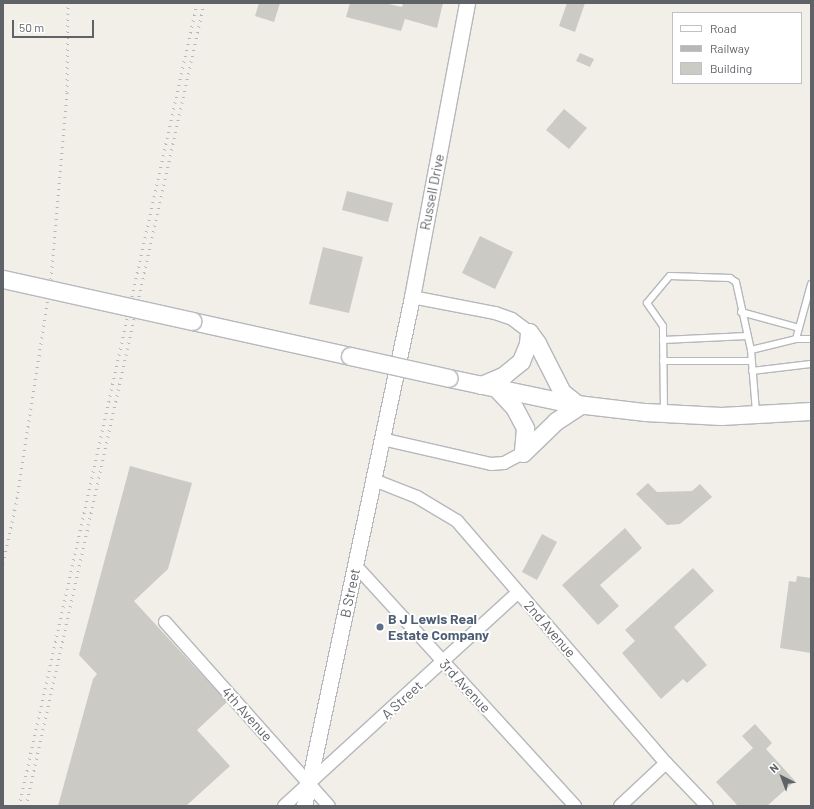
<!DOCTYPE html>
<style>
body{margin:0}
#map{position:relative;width:814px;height:809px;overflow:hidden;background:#f1efe8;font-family:Barlow,sans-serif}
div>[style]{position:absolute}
.building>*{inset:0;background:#cccac5}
.roads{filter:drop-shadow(1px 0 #b5b8bc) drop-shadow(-1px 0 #b5b8bc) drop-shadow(0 1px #b5b8bc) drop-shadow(0 -1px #b5b8bc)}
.service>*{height:6px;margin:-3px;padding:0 3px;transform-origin:3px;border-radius:3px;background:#fff}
.minor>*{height:12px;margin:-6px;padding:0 6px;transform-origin:6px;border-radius:6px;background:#fff}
.tertiary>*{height:15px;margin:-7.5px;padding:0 7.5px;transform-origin:7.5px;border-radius:7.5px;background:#fff}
.secondary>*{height:17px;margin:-8.5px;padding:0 8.5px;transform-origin:8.5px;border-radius:8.5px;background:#fff}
.rail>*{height:3px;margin-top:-1.5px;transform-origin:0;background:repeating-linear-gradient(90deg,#b6b7b8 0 1px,transparent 0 6px)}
.bridges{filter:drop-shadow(1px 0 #b6babf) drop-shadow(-1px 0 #b6babf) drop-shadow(0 1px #b6babf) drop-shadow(0 -1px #b6babf)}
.secondary-bridge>*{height:17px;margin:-8.5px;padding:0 8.5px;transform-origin:8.5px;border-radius:8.5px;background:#fff}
.dots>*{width:11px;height:11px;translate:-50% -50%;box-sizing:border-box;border:2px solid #fff;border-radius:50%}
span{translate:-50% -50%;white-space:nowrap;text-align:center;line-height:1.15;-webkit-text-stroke:4px #fff;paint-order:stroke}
.street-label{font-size:14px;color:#5f6368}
.service-label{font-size:14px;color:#4e5e75;font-weight:700}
.left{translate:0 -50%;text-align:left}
.frame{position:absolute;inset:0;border:4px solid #5f6368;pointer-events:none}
.legend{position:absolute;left:672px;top:12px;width:130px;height:72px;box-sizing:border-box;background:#fff;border:1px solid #bfc1c3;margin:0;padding:5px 7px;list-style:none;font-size:12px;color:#5f6368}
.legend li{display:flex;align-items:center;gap:8px;height:20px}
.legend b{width:20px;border:1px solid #bfc1c3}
.north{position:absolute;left:762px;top:757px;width:40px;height:40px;-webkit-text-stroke:3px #fff;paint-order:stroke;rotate:318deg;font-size:11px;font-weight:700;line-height:16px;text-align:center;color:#5f6368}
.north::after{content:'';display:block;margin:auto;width:14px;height:18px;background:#5f6368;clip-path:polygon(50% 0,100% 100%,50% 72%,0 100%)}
.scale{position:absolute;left:12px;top:20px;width:82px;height:18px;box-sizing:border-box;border:2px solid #5f6368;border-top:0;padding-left:5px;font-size:12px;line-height:14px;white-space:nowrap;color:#5f6368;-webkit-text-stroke:3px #fff;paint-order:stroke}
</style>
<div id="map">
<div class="building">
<div style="clip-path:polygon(259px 3px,280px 3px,274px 22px,255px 16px)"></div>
<div style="clip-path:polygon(350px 3px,384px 3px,402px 7px,403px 3px,443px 3px,437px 28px,405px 19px,401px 31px,346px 17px)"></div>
<div style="clip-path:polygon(567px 3px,585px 3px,575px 32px,559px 26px)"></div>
<div style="clip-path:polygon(580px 53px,594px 59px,590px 67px,576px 61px)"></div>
<div style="clip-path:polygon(564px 109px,587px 128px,569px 149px,546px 130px)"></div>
<div style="clip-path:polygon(347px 191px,393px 203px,388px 222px,342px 210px)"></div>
<div style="clip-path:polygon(480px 236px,513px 252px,495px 289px,462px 273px)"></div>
<div style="clip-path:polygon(323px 247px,363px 257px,349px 313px,309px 304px)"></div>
<div style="clip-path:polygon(130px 466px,192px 483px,168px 569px,134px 601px,227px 702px,197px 730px,230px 766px,186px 806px,58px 806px,93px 679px,97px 674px,79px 655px)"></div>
<div style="clip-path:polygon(648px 483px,657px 492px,692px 491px,700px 484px,712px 497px,680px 524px,667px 525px,636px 494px)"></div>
<div style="clip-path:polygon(625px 528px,642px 548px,600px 585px,619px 606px,598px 625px,562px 585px)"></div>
<div style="clip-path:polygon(542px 534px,557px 542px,537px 580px,522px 572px)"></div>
<div style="clip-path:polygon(693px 568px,714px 591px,674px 627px,707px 665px,687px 683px,683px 679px,661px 699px,622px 653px,635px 641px,625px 630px)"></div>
<div style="clip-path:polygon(797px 576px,811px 578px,811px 653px,780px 648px,789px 581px,796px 582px)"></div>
<div style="clip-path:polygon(755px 724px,772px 743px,766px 749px,795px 781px,767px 806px,738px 806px,716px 782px,753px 748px,742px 736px)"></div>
</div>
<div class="roads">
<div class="service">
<div style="left:741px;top:312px;width:60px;rotate:15.4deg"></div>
<div style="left:796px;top:339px;width:57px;rotate:-74.7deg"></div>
<div style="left:663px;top:340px;width:84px;rotate:-2.7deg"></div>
<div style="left:751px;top:350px;width:46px;rotate:-13.7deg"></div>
<div style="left:796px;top:339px;width:15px"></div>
<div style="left:663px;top:361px;width:88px"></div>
<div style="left:752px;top:371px;width:59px;rotate:-6.8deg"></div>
<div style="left:664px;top:412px;width:86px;rotate:-90.7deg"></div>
<div style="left:663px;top:326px;width:28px;rotate:-125deg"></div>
<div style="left:647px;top:303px;width:35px;rotate:-50deg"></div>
<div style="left:670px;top:276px;width:60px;rotate:1.9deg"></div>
<div style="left:730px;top:278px;width:7px;rotate:34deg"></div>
<div style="left:736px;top:282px;width:70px;rotate:77.6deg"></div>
<div style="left:751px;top:350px;width:62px;rotate:85.4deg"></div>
</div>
<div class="minor">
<div style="left:412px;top:297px;width:85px;rotate:10.9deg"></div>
<div style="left:495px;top:313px;width:18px;rotate:19deg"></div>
<div style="left:512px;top:319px;width:21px;rotate:37deg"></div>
<div style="left:382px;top:439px;width:112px;rotate:12.9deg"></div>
<div style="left:491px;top:464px;width:13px;rotate:-4deg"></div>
<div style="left:504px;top:463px;width:21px;rotate:-28deg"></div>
<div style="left:374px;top:480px;width:46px;rotate:21.6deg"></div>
<div style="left:417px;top:497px;width:47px;rotate:31deg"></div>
<div style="left:457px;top:521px;width:320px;rotate:49.2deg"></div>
<div style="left:666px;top:763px;width:59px;rotate:46.4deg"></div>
<div style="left:356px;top:566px;width:325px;rotate:47.6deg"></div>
<div style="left:165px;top:622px;width:246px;rotate:48.3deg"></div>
<div style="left:284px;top:806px;width:317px;rotate:-42.4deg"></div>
<div style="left:620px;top:806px;width:63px;rotate:-43.1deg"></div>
</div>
<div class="tertiary">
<div style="left:304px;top:806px;width:520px;rotate:-78.02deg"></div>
<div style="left:412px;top:297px;width:299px;rotate:-79.4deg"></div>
</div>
<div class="secondary">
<div style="left:192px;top:321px;width:162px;rotate:12.5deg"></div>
<div style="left:529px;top:332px;width:14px;rotate:54deg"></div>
<div style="left:537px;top:343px;width:55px;rotate:63deg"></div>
<div style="left:562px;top:392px;width:19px;rotate:39deg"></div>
<div style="left:449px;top:378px;width:122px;rotate:11.9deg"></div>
<div style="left:568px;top:403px;width:78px;rotate:6.7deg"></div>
<div style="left:645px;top:412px;width:76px;rotate:3deg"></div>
<div style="left:721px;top:416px;width:90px;rotate:-3.2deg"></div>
<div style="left:481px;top:385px;width:25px;rotate:-23deg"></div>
<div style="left:504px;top:375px;width:22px;rotate:-39deg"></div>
<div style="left:521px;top:361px;width:18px;rotate:-68deg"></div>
<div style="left:528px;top:344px;width:12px;rotate:-85deg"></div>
<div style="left:497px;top:389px;width:25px;rotate:47deg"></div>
<div style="left:514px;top:407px;width:24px;rotate:62deg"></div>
<div style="left:525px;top:428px;width:25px;rotate:95deg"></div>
<div style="left:523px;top:453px;width:46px;rotate:-44.1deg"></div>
<div style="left:556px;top:421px;width:30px;rotate:-33deg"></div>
</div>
</div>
<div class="rail">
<div style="left:3px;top:563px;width:60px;rotate:-77.6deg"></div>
<div style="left:16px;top:504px;width:228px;rotate:-81.2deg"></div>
<div style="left:51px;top:279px;width:188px;rotate:-85.1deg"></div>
<div style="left:67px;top:92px;width:89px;rotate:-89.4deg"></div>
<div style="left:19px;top:806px;width:822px;rotate:-77.5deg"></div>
<div style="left:26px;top:806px;width:822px;rotate:-77.5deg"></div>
</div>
<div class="bridges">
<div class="secondary-bridge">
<div style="left:3px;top:279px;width:194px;rotate:12.5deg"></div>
<div style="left:350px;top:356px;width:101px;rotate:12.5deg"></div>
</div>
</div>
<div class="dots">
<div style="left:380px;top:627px;background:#5c6f8a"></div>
</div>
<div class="street-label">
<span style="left:432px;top:192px;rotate:-79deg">Russell Drive</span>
<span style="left:350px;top:593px;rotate:-78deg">B Street</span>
<span style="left:550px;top:629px;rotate:49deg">2nd Avenue</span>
<span style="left:465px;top:686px;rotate:47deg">3rd Avenue</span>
<span style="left:402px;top:700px;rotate:-42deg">A Street</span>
<span style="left:247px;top:714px;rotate:48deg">4th Avenue</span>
</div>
<div class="service-label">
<span class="left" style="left:388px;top:627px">B J Lewis Real<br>Estate Company</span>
</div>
<div class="frame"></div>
<ul class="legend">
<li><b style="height:5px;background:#fff"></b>Road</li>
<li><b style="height:5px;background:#b6b7b8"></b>Railway</li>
<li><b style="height:11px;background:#cccac5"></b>Building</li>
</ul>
<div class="north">N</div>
<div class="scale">50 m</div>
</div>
